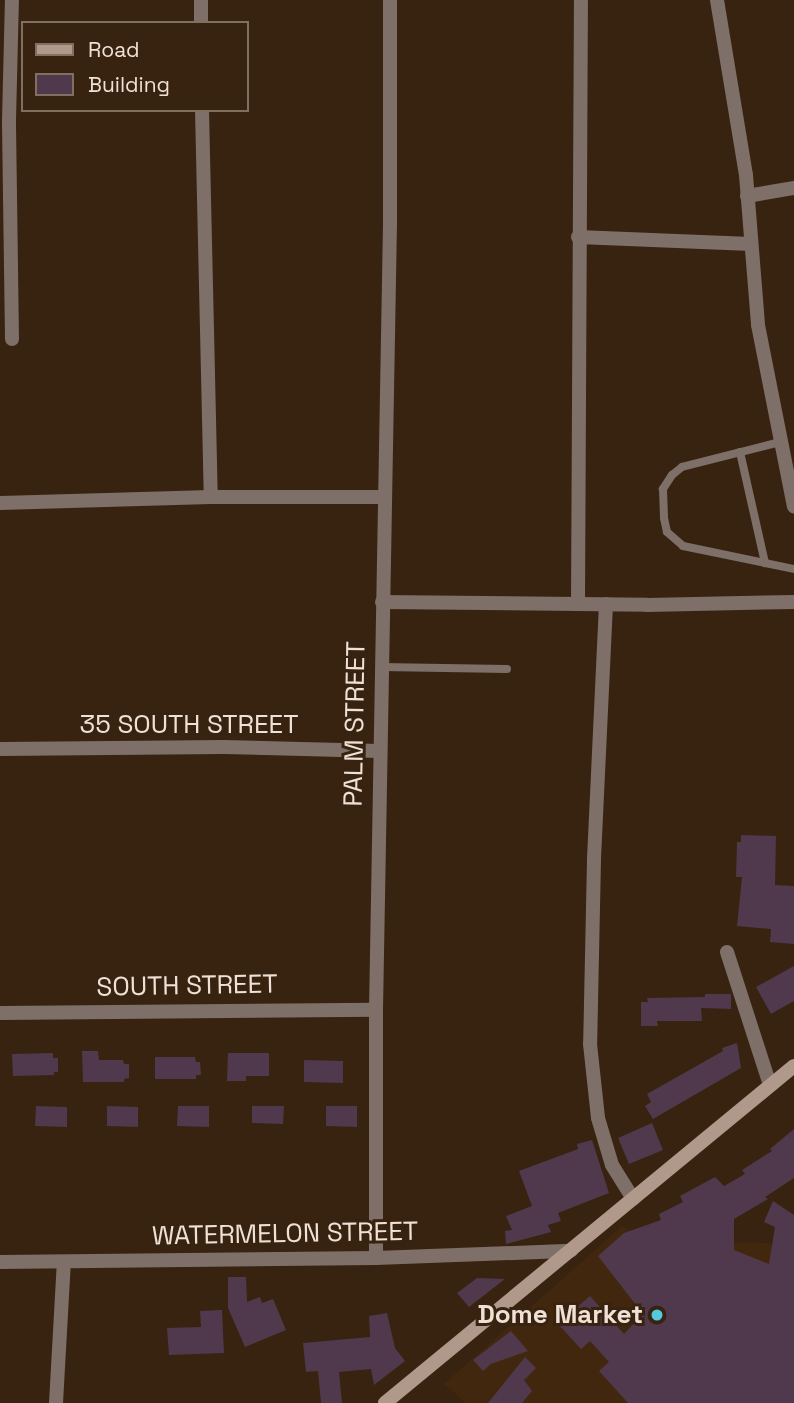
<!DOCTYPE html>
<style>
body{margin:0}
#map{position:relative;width:794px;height:1403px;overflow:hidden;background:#372310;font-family:"Space Grotesk",sans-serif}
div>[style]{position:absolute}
.built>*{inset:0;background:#40270e}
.building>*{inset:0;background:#50394c}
.service>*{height:8px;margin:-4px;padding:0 4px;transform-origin:4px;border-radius:4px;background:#7e6f68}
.minor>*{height:14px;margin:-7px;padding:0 7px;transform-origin:7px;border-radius:7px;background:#7e6f68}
.secondary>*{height:14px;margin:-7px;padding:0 7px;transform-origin:7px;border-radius:7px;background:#b0988b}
.dots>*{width:19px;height:19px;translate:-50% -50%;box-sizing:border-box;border:4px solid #372310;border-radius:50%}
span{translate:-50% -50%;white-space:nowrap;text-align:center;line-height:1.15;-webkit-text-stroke:6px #372310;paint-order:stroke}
.street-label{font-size:26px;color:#efe1d5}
.poi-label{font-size:26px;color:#efe1d5;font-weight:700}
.right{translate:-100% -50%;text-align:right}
.legend{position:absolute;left:21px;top:21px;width:228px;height:91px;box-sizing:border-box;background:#372310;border:2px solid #816f5f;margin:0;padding:9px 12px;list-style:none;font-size:21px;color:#efe1d5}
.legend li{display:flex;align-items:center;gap:14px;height:35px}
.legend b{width:35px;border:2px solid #816f5f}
</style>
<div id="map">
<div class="built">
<div style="clip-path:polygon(622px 1226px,652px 1247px,748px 1242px,794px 1245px,794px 1403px,466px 1403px,444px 1384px)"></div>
</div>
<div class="building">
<div style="clip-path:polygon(741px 835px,776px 836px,775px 885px,794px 886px,794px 944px,770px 942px,771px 929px,737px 926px,742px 877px,736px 877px,737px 842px,741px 842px)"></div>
<div style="clip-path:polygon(794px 966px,794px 1001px,771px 1014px,756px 987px)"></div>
<div style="clip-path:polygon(705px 994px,731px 994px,731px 1009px,701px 1008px,702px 1021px,657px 1021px,658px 1026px,641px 1026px,641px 1002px,648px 1002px,647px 998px,705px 997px)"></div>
<div style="clip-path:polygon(737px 1043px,741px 1068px,653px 1119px,645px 1106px,651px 1102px,647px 1094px,723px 1051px,722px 1048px)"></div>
<div style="clip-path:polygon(82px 1051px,98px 1051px,99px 1060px,123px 1060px,124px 1064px,129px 1064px,129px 1078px,124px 1079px,124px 1082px,83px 1082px)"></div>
<div style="clip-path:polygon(53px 1053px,53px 1058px,58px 1058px,58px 1072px,54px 1072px,54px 1075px,13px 1076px,12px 1054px)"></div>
<div style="clip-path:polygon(228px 1053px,269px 1053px,269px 1076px,246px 1076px,246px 1081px,227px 1081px)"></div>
<div style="clip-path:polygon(155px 1057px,195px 1057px,196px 1062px,200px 1062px,201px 1075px,196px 1075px,196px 1079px,155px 1079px)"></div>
<div style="clip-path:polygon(304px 1060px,343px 1061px,343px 1083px,304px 1082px)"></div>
<div style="clip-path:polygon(36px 1106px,67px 1107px,67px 1127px,35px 1126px)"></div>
<div style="clip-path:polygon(107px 1106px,138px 1107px,138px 1127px,107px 1126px)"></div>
<div style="clip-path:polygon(178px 1106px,209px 1106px,209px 1127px,177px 1126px)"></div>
<div style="clip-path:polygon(252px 1106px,284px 1106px,283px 1124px,252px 1123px)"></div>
<div style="clip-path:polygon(326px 1106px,357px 1106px,357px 1127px,326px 1126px)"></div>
<div style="clip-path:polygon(652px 1123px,663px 1150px,629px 1164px,618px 1138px)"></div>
<div style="clip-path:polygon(794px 1129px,794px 1178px,765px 1197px,768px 1199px,734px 1219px,734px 1250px,769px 1264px,775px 1227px,764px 1222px,773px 1201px,794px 1215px,794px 1403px,628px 1403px,599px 1371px,609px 1362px,590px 1341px,581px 1349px,558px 1324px,590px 1296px,624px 1334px,643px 1314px,598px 1256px,624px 1233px,661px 1220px,659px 1214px,683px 1202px,680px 1196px,715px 1177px,724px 1186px,745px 1174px,742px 1170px,772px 1151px,770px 1149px)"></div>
<div style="clip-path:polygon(592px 1140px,609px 1193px,558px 1213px,561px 1221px,548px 1225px,551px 1232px,506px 1244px,505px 1231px,512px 1230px,506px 1216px,532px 1206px,519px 1171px,578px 1149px,577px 1144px)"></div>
<div style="clip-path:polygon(228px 1277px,246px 1277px,247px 1302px,260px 1297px,262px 1303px,273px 1299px,286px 1330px,245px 1347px,228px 1308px)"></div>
<div style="clip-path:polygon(477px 1278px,505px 1279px,469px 1307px,457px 1293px)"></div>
<div style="clip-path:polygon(222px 1310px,224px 1353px,169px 1355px,167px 1328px,201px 1327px,200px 1311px)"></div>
<div style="clip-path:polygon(387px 1313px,395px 1348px,405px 1361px,374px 1385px,371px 1369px,339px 1372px,342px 1403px,321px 1403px,318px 1371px,306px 1372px,303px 1343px,370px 1337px,369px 1316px)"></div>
<div style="clip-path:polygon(511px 1331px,528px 1351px,491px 1364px,483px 1371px,473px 1360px)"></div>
<div style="clip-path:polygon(525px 1357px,536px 1368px,524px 1380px,532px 1391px,522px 1403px,488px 1403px)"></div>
</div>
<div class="service">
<div style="left:780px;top:442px;width:101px;rotate:165.7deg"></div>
<div style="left:682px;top:467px;width:13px;rotate:141deg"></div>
<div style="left:672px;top:475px;width:17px;rotate:123deg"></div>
<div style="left:663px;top:489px;width:29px;rotate:88deg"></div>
<div style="left:664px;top:518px;width:14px;rotate:78deg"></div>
<div style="left:667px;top:532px;width:21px;rotate:41deg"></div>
<div style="left:683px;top:546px;width:113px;rotate:11.7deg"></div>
<div style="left:740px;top:452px;width:114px;rotate:77.3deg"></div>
<div style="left:381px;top:667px;width:126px;rotate:0.9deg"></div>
</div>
<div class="minor">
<div style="left:201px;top:0;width:23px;rotate:90deg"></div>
<div style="left:717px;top:0;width:177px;rotate:80.6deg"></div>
<div style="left:746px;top:175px;width:150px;rotate:85.4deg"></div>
<div style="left:758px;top:325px;width:185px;rotate:78.8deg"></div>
<div style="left:202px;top:110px;width:387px;rotate:88.7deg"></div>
<div style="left:747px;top:196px;width:48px;rotate:-9.7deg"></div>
<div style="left:578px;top:237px;width:173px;rotate:2.3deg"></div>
<div style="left:12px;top:339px;width:219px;rotate:-90.8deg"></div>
<div style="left:9px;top:120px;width:120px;rotate:-88.6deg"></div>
<div style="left:0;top:503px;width:211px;rotate:-1.6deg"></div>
<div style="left:211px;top:497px;width:172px"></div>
<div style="left:382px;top:602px;width:265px;rotate:0.6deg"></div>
<div style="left:647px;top:605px;width:147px;rotate:-1.2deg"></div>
<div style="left:578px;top:604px;width:604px;rotate:-89.72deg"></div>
<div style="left:606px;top:604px;width:256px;rotate:92.7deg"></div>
<div style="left:594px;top:860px;width:184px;rotate:91.2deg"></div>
<div style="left:590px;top:1044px;width:74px;rotate:83.8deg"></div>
<div style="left:598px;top:1118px;width:49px;rotate:73.4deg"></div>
<div style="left:612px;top:1165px;width:40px;rotate:58deg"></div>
<div style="left:0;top:749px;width:224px;rotate:-0.5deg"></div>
<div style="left:224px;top:747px;width:155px;rotate:1.5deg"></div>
<div style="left:727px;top:952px;width:140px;rotate:72.1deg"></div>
<div style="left:0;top:1013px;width:376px;rotate:-0.5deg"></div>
<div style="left:376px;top:1258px;width:248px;rotate:-90deg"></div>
<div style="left:376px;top:1010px;width:788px;rotate:-88.98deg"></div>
<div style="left:390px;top:222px;width:222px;rotate:-90deg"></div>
<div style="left:0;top:1262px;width:376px;rotate:-0.6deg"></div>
<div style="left:376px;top:1258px;width:195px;rotate:-2.1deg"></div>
<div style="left:56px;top:1403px;width:141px;rotate:-86.8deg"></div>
</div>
<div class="secondary">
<div style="left:385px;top:1403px;width:530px;rotate:-39.49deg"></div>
</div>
<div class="dots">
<div style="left:657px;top:1315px;background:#55cadf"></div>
</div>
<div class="street-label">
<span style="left:355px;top:724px;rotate:-89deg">PALM STREET</span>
<span style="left:189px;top:725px">35 SOUTH STREET</span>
<span style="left:187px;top:986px;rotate:-1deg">SOUTH STREET</span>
<span style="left:285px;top:1234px;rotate:-1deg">WATERMELON STREET</span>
</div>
<div class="poi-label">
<span class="right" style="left:643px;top:1315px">Dome Market</span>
</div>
<ul class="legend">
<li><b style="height:9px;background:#b0988b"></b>Road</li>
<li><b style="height:19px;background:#50394c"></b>Building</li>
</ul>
</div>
